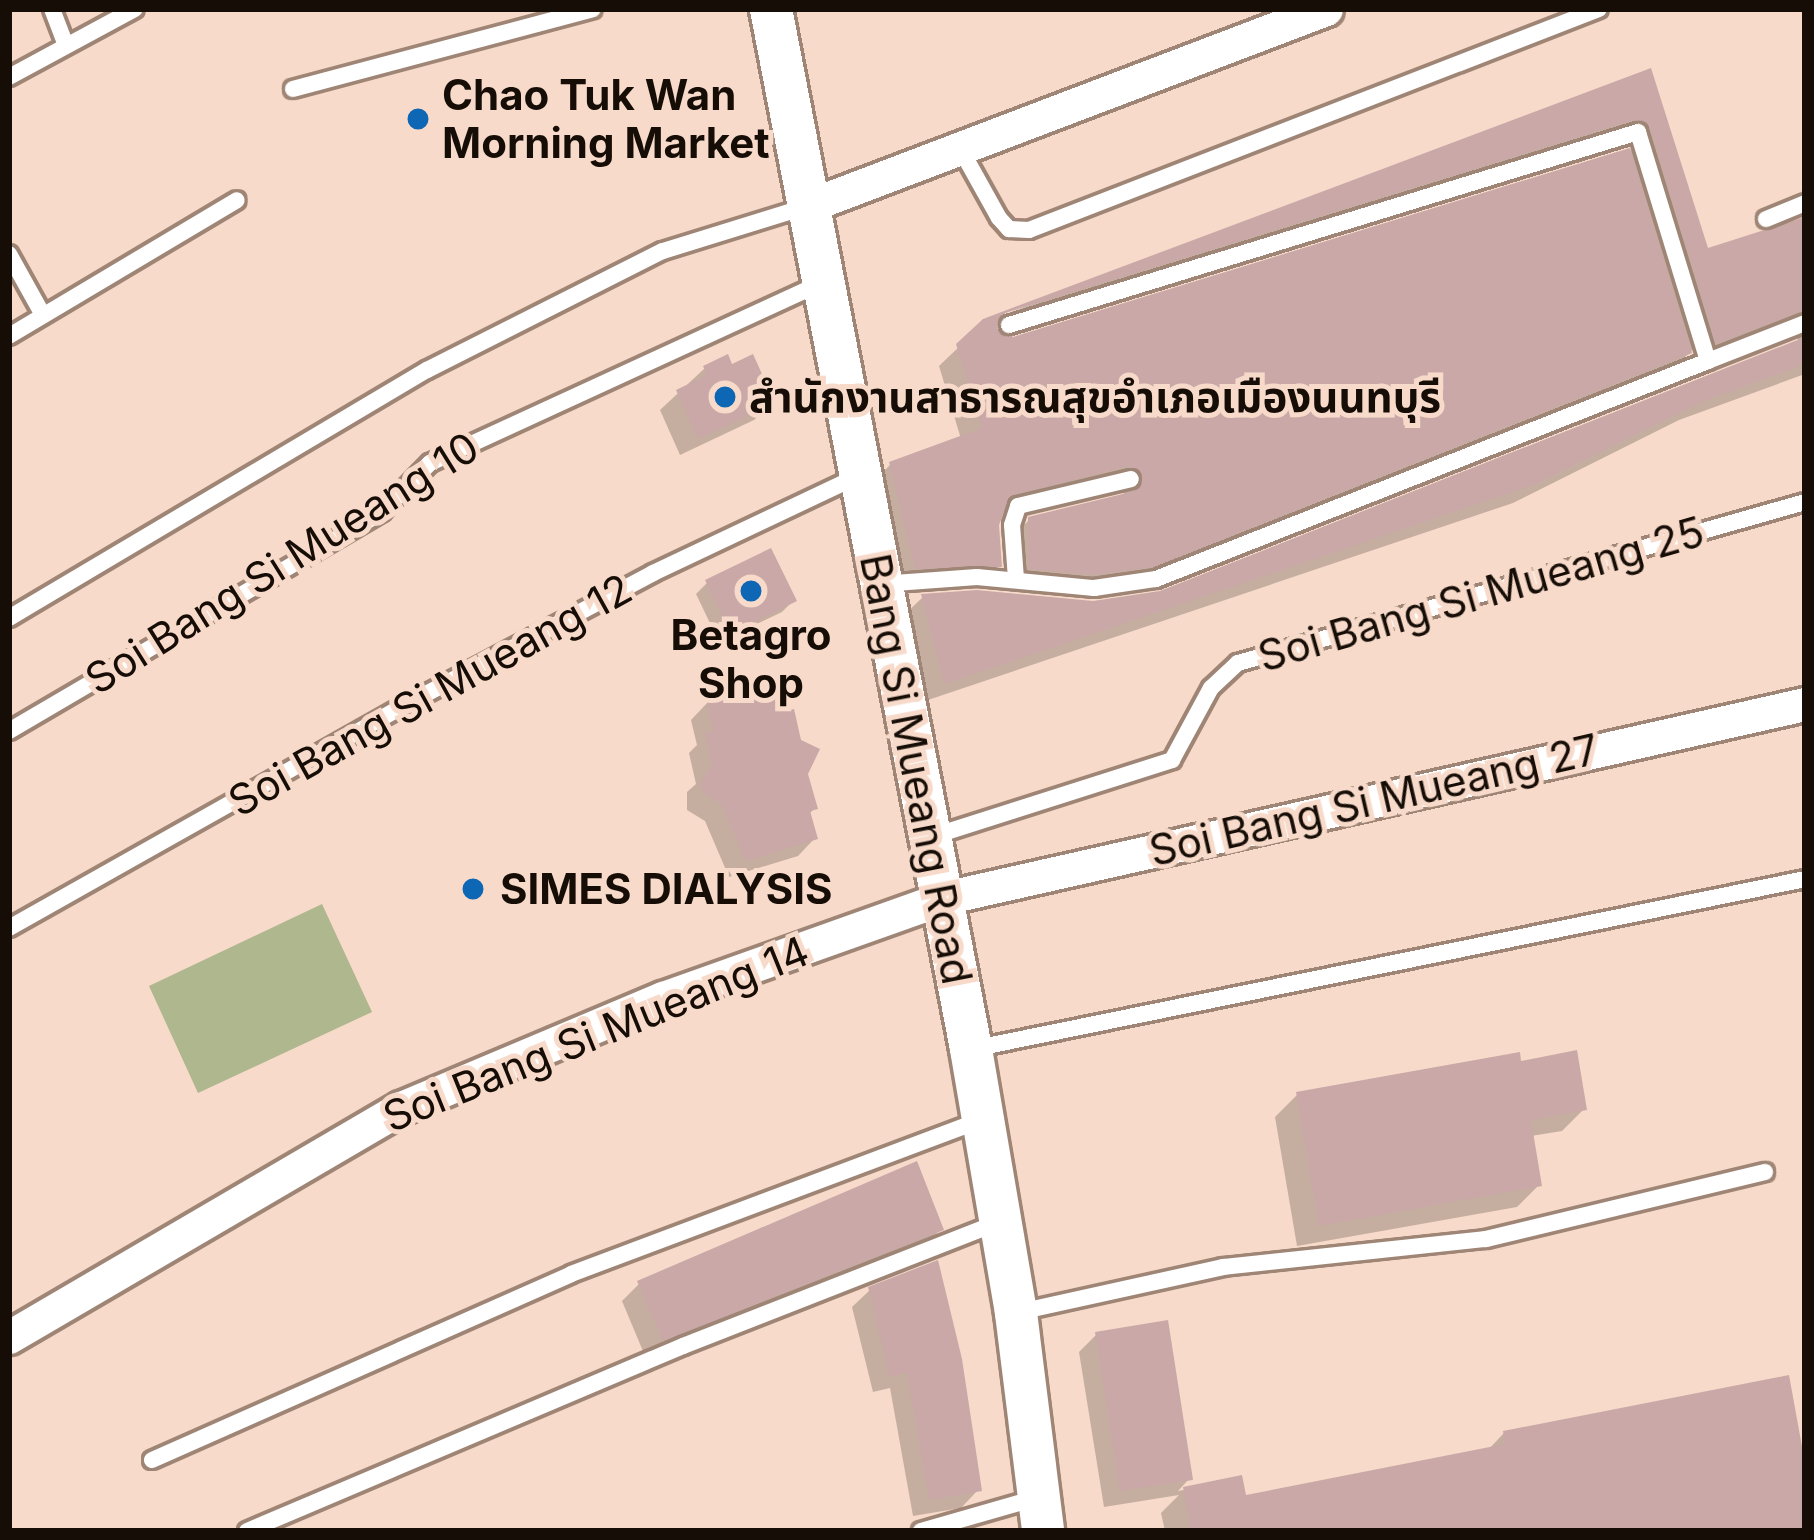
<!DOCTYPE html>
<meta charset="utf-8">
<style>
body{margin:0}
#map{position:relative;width:1814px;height:1540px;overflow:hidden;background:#f7dac9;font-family:Inter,"Noto Sans Thai",sans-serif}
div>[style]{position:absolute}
.green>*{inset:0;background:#aeb78d}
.shadow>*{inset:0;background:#0003}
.building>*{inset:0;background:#c9a8a7}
.roads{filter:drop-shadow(3px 0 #9f8575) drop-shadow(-3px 0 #9f8575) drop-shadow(0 3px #9f8575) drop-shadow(0 -3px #9f8575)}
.service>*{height:16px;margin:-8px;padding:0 8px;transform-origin:8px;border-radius:8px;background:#fff}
.minor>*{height:33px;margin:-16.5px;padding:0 16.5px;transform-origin:16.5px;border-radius:16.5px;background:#fff}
.tertiary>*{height:42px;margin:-21px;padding:0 21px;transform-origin:21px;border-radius:21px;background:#fff}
.dots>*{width:33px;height:33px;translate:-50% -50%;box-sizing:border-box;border:6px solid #f7dac9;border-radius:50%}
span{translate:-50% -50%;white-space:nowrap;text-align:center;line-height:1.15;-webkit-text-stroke:10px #f7dac9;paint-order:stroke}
.poi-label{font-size:42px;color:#160d07;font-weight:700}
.left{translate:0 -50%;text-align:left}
.street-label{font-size:42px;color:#160d07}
.frame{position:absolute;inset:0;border:12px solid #160d07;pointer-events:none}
</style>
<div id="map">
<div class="green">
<div style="clip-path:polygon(322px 904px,372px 1012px,198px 1093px,149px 986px)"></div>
</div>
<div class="shadow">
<div style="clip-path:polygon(evenodd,1649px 72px,1706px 252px,1771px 234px,1805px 217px,1805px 374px,1679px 420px,1513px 503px,925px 701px,904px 615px,923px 597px,1093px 604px,1161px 594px,1799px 342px,1793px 330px,1697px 361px,1694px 348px,1670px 372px,1131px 584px,1010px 587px,1010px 539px,1030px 519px,1128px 496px,1109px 484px,1002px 511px,996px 525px,999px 565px,980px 584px,897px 586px,871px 484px,890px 465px,961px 439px,939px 366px,985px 322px,1649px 72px,1614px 137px,1636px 149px,1012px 340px,992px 328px,1614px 137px)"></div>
<div style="clip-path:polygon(705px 368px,772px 403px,754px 420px,680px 455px,660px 410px)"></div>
<div style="clip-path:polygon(707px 583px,793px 601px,782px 612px,719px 642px,696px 594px)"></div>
<div style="clip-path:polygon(708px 702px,804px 774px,815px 808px,808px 815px,815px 838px,798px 856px,729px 877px,705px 821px,687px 810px,687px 792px,696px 784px,689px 753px,697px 745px,691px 720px)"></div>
<div style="clip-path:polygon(1519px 1064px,1584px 1109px,1562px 1131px,1531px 1136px,1539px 1185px,1517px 1207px,1297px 1246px,1275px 1117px,1297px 1095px)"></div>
<div style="clip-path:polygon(941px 1229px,924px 1246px,645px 1356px,622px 1301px,639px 1284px)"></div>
<div style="clip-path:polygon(870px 1290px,978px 1490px,961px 1508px,913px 1516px,890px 1388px,873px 1392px,852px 1307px)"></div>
<div style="clip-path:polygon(1096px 1335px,1190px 1478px,1178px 1491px,1240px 1479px,1243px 1499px,1487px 1451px,1504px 1433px,1805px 1479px,1805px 1531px,1165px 1531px,1161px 1513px,1179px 1495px,1104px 1507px,1079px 1352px)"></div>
</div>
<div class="building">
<div style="clip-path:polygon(1651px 68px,1708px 248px,1805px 217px,1805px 310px,1716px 344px,1650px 128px,1634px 120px,1005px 313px,997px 328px,1013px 337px,1630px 148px,1692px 353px,1153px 567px,1094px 575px,1028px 569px,1028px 517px,1135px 491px,1143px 475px,1129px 466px,1010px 496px,999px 525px,1002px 567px,915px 569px,889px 462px,982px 428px,956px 344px,983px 319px)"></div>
<div style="clip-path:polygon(1805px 337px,1805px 364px,1701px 402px,1534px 485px,944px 684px,921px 594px,977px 590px,1093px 601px,1160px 591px)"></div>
<div style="clip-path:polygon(728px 354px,732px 364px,753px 354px,775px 403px,698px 439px,676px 390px,707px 375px,703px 366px)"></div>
<div style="clip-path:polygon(771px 548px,797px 601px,731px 633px,705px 580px)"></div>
<div style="clip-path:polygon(777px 683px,784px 711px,794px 709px,801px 740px,820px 749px,808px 774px,818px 809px,810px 811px,818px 839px,746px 861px,721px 804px,703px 792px,701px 783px,712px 764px,705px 733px,714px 731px,707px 700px)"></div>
<div style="clip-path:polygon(1577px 1050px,1587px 1110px,1531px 1120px,1542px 1186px,1319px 1226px,1296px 1092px,1520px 1052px,1521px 1061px)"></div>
<div style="clip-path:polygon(917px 1161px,944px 1230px,663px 1341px,637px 1281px)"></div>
<div style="clip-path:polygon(938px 1260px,962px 1359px,982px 1491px,929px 1500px,907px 1372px,890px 1377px,868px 1287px)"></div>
<div style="clip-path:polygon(1168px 1320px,1193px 1480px,1120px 1491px,1095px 1332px)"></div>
<div style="clip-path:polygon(1789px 1375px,1805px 1463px,1805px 1531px,1191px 1531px,1183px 1487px,1242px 1475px,1246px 1495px,1505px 1444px,1503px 1431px)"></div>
</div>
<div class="roads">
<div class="service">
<div style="left:52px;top:9px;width:39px;rotate:69deg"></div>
<div style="left:9px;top:77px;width:143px;rotate:-28.4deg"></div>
<div style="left:293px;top:89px;width:310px;rotate:-14.9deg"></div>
<div style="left:960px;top:148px;width:80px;rotate:60.9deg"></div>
<div style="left:999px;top:218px;width:15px;rotate:48deg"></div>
<div style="left:1009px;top:229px;width:20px;rotate:3deg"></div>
<div style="left:1029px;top:230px;width:611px;rotate:-21.19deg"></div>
<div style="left:1766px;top:219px;width:42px;rotate:-22.3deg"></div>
<div style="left:9px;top:254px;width:70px;rotate:60.9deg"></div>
<div style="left:9px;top:336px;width:265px;rotate:-30.8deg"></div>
<div style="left:1708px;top:361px;width:104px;rotate:-21.4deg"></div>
<div style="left:1016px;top:579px;width:54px;rotate:-94.2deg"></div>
<div style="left:1012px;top:525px;width:20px;rotate:-72deg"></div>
<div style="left:1018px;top:506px;width:116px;rotate:-13.4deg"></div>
<div style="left:881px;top:584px;width:96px;rotate:-4.2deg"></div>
<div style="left:977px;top:577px;width:118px;rotate:5.4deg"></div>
<div style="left:1094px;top:588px;width:63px;rotate:-8.3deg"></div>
<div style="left:1156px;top:579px;width:593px;rotate:-21.55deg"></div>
<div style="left:1708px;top:361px;width:239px;rotate:-107deg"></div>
<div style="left:1638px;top:132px;width:658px;rotate:162.94deg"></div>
<div style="left:9px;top:618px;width:486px;rotate:-30.7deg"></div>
<div style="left:427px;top:370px;width:264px;rotate:-26.8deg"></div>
<div style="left:663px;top:251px;width:152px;rotate:-17.2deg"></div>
<div style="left:9px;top:731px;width:433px;rotate:-30.4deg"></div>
<div style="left:382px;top:512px;width:69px;rotate:-45.6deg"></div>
<div style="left:430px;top:463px;width:429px;rotate:-24.7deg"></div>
<div style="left:934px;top:836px;width:250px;rotate:-17.7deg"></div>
<div style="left:1172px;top:760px;width:82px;rotate:-61.6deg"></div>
<div style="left:1211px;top:688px;width:37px;rotate:-43deg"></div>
<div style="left:1238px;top:663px;width:589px;rotate:-15.85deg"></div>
<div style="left:9px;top:928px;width:459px;rotate:-29.4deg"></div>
<div style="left:409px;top:703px;width:276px;rotate:-28deg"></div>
<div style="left:653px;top:573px;width:227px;rotate:-25.3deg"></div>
<div style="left:972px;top:1049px;width:850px;rotate:-11.53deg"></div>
<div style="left:1019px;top:1312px;width:209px;rotate:-12.4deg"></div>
<div style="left:1223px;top:1267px;width:264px;rotate:-6.1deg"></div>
<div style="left:1486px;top:1239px;width:287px;rotate:-13.5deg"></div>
<div style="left:152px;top:1460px;width:458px;rotate:-23.9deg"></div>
<div style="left:571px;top:1274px;width:440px;rotate:-20.6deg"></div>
<div style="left:247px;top:1531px;width:474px;rotate:-23deg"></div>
<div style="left:683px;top:1346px;width:339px;rotate:-21.4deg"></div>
<div style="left:921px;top:1531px;width:120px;rotate:-16deg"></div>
</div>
<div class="minor">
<div style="left:808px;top:206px;width:554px;rotate:-20.82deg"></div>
<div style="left:9px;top:1337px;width:454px;rotate:-30.3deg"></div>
<div style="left:401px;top:1108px;width:284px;rotate:-22.8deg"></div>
<div style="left:663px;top:998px;width:298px;rotate:-19.6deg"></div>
<div style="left:944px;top:898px;width:883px;rotate:-12.7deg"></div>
</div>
<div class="tertiary">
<div style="left:771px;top:9px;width:1059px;rotate:79.11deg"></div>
<div style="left:971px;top:1049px;width:268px;rotate:80.3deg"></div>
<div style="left:1016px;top:1313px;width:220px;rotate:82.9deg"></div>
</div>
</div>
<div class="dots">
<div style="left:418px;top:119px;background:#0d67b4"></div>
<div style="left:725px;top:397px;background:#0d67b4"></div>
<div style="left:751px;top:591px;background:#0d67b4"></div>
<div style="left:473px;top:889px;background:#0d67b4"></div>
</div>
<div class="poi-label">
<span class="left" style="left:442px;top:119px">Chao Tuk Wan<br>Morning Market</span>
<span class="left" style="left:749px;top:397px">สำนักงานสาธารณสุขอำเภอเมืองนนทบุรี</span>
<span style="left:751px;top:659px">Betagro<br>Shop</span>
<span class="left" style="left:500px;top:889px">SIMES DIALYSIS</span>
</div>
<div class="street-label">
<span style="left:282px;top:563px;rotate:-32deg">Soi Bang Si Mueang 10</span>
<span style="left:1481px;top:594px;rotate:-16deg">Soi Bang Si Mueang 25</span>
<span style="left:430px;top:695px;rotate:-29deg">Soi Bang Si Mueang 12</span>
<span style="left:916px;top:769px;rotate:79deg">Bang Si Mueang Road</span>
<span style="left:1374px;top:800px;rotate:-13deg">Soi Bang Si Mueang 27</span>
<span style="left:596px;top:1034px;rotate:-22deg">Soi Bang Si Mueang 14</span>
</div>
<div class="frame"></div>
</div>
